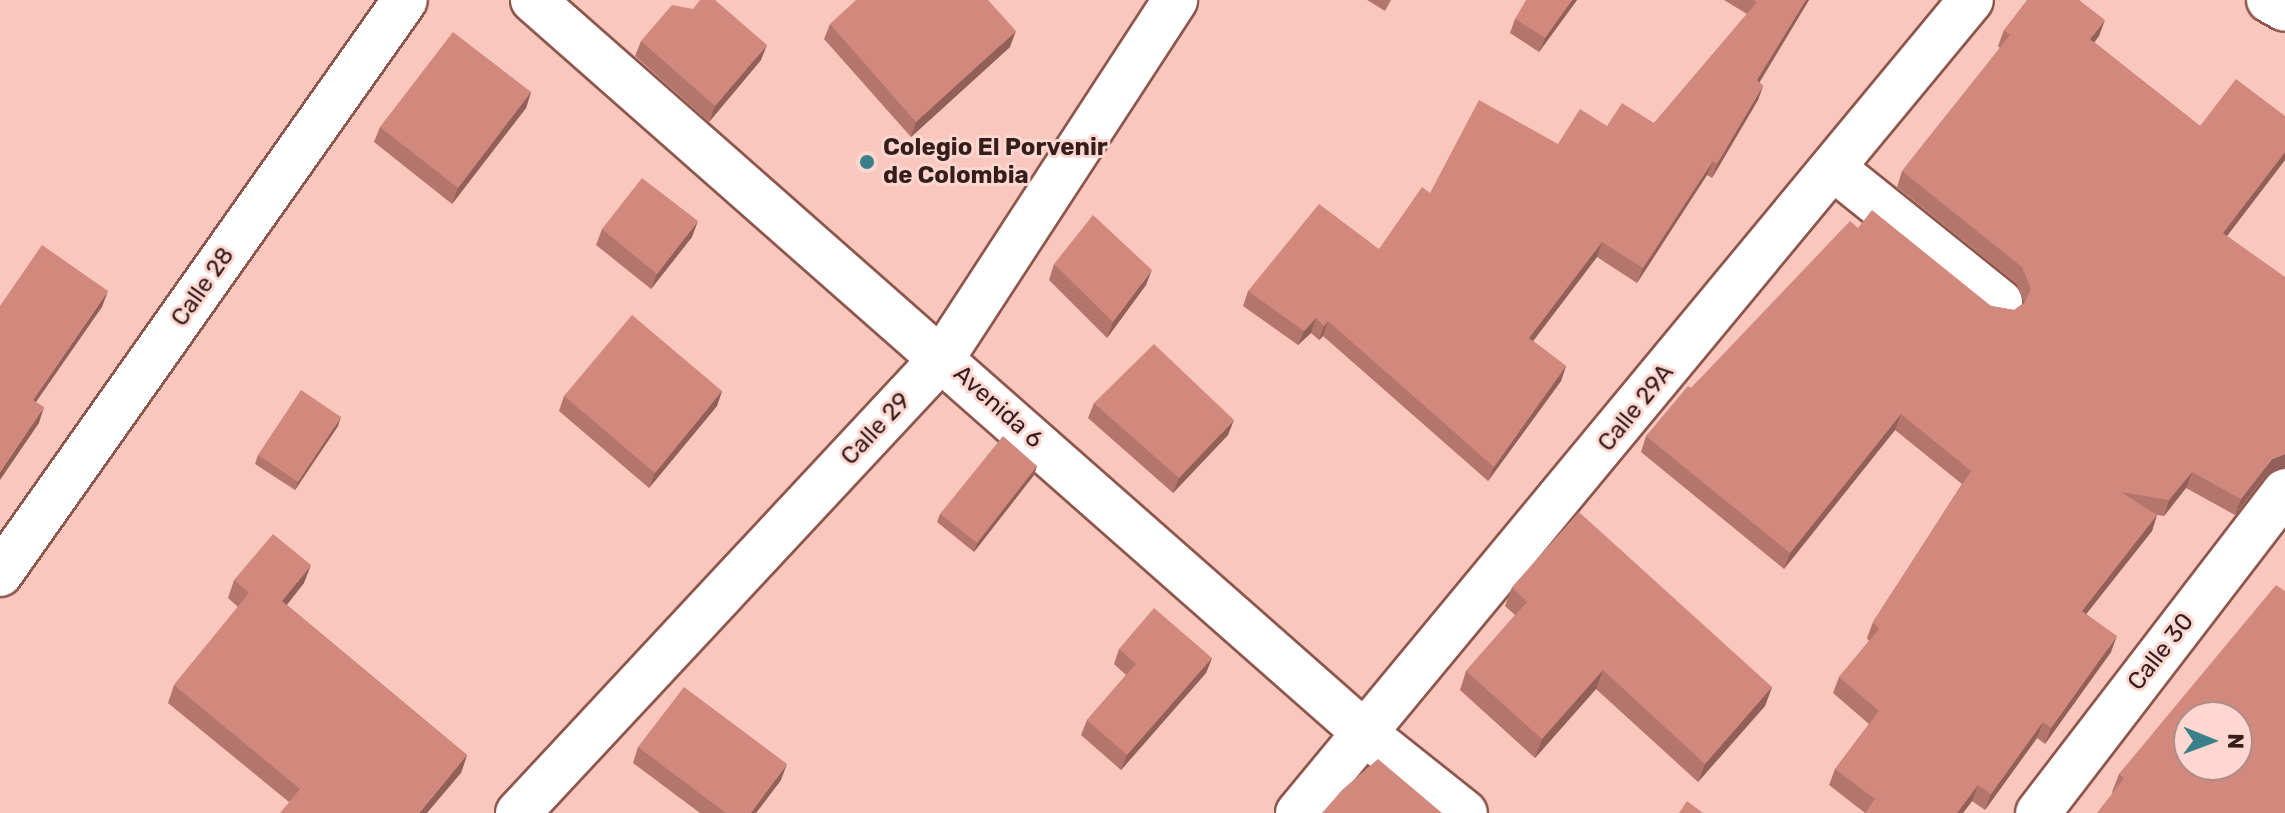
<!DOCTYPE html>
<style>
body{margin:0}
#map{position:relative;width:2285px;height:813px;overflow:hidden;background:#fac7be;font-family:Rubik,sans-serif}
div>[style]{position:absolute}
.roads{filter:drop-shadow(2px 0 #8e574e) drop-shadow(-2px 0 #8e574e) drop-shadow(0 2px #8e574e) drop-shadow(0 -2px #8e574e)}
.minor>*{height:44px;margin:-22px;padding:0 22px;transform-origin:22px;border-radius:22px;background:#fff}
.tertiary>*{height:44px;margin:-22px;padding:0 22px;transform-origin:22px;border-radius:22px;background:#fff}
.wall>*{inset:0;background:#b4766c}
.shaded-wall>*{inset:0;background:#926058}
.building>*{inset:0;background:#d1897e}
.dots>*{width:22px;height:22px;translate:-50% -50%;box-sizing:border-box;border:4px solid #ffd7d1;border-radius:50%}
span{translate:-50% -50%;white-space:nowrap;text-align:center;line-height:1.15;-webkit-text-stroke:6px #ffd7d1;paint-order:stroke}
.poi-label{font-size:24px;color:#351d1a;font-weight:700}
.left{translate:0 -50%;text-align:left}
.street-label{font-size:24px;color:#351d1a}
.north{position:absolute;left:2173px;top:701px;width:80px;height:80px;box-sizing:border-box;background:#ffd7d1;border:2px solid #ae8d88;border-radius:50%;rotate:91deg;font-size:22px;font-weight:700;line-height:32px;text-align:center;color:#351d1a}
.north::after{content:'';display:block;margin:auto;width:28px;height:36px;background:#3a808b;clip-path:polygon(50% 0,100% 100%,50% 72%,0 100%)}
</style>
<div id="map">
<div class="roads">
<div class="minor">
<div style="left:533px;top:0;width:1112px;rotate:41.39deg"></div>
<div style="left:1367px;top:735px;width:125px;rotate:38.5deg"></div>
<div style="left:2269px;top:0;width:18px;rotate:29deg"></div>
<div style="left:1833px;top:168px;width:214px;rotate:38.7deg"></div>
<div style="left:0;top:574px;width:702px;rotate:-54.79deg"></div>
<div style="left:518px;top:813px;width:622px;rotate:-47.02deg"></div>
<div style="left:942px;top:358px;width:427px;rotate:-56.9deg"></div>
<div style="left:1298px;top:813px;width:1055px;rotate:-50.38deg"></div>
</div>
<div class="tertiary">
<div style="left:2038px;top:813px;width:406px;rotate:-52.5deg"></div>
</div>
</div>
<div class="wall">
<div style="clip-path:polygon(1367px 0,1391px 0,1385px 11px)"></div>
<div style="clip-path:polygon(1577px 0,1539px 52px,1510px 33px,1515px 19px)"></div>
<div style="clip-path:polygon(1724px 0,1809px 0,1759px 82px,1763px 86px,1758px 100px,1712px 178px,1707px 175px,1637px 283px,1597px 257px,1533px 341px,1566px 366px,1561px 381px,1488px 481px,1323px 336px,1319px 340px,1311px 333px,1298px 345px,1243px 306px,1248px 291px,1379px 249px,1430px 193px,1607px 126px,1654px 123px,1747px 14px)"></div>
<div style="clip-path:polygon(830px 24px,1010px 47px,911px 137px,824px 39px)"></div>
<div style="clip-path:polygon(2004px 30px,2099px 36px,2094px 42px,2200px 126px,2285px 116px,2285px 160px,2227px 236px,2266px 475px,2235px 515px,2186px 488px,2164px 516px,2157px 515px,2152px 531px,2086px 614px,2111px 652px,2045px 744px,2037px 738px,1985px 810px,1972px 801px,1963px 813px,1865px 813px,1829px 785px,1835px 769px,1869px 724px,1833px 693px,1839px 677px,1869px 641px,1867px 638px,1873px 622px,1962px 484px,1895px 430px,1784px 569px,1641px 452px,1646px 436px,1691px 388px,1858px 228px,1991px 306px,2014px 310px,2024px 303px,2016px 283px,1897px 187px,1902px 171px,2000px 48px,1998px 46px)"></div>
<div style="clip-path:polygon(641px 41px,761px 60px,709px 122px,635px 56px)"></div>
<div style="clip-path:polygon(531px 92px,526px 108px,452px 204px,374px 142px,380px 127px)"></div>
<div style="clip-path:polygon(602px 229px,692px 237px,651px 289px,596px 245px)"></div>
<div style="clip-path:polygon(1054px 264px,1146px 285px,1107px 338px,1049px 280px)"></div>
<div style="clip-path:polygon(722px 391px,717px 406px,649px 488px,559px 411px,564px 396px)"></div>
<div style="clip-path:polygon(1094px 403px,1228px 435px,1173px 493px,1088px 418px)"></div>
<div style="clip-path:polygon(338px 426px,295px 490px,255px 464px,258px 455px)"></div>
<div style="clip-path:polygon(1037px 466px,1034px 475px,974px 552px,937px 522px,940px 514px)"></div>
<div style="clip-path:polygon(234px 580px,304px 583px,287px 605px,467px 755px,461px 773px,289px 802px,168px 703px,174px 685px,238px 607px,228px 598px)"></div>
<div style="clip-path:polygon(1512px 587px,1772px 687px,1765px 706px,1698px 782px,1596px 689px,1535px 758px,1460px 690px,1466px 671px,1515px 615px,1505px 606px)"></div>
<div style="clip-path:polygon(2285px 591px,2113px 793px,2112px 792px,2119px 774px)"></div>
<div style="clip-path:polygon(1119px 649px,1212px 658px,1206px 673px,1121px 770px,1081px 735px,1087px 720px,1126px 675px,1114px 664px)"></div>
<div style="clip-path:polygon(638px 747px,781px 780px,756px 813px,700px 813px,633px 763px)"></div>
</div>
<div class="shaded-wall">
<div style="clip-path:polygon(1572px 0,1577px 0,1539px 52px,1545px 38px)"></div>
<div style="clip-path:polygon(1806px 0,1809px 0,1752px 95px,1757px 80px)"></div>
<div style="clip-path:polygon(2105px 20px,2099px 36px,2085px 55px,2090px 39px)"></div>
<div style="clip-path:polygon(1016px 31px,1010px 47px,911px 137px,916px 122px)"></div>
<div style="clip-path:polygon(767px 45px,761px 60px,709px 122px,715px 106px)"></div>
<div style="clip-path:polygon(1763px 86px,1758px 100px,1712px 178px,1717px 164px)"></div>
<div style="clip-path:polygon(531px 92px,526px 108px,452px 204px,458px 188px)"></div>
<div style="clip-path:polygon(2285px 152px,2285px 160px,2217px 249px,2223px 233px)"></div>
<div style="clip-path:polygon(1713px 161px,1707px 175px,1637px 283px,1643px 268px)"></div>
<div style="clip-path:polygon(698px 221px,692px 237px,651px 289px,657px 274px)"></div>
<div style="clip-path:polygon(1602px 242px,1597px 257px,1524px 353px,1529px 338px)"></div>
<div style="clip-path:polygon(1152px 270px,1146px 285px,1107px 338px,1113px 322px)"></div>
<div style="clip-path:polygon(108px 291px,102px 307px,27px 415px,33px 400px)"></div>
<div style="clip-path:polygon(1316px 318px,1311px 333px,1298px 345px,1304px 331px)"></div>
<div style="clip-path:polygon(1328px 321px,1323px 336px,1319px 340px,1324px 326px)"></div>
<div style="clip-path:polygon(1566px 366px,1561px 381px,1488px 481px,1494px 467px)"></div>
<div style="clip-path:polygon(722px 391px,717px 406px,649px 488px,655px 473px)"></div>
<div style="clip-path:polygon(44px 407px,39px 423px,0 480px,0 472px)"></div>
<div style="clip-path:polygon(1901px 414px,1895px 430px,1784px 569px,1790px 553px)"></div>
<div style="clip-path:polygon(341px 417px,338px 426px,295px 490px,298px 482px)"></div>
<div style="clip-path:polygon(1234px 420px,1228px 435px,1173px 493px,1179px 478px)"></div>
<div style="clip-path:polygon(2285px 454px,2285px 468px,2266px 475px,2235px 515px,2241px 499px,2272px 459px)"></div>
<div style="clip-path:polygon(1037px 466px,1034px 475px,974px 552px,977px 543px)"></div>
<div style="clip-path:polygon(2192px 472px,2186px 488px,2164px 516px,2169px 500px)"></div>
<div style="clip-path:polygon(2157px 515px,2152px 531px,2076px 627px,2082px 611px)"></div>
<div style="clip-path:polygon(311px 565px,304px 583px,275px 619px,282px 601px)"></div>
<div style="clip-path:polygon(2117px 636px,2111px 652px,2045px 744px,2051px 728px)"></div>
<div style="clip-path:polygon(1212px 658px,1206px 673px,1121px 770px,1127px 755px)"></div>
<div style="clip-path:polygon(1603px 670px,1596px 689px,1535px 758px,1542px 739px)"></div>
<div style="clip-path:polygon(1772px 687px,1765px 706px,1698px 782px,1705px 764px)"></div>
<div style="clip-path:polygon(2043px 722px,2037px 738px,1985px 810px,1991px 794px)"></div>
<div style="clip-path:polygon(467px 755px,461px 773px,427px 813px,419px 813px)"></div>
<div style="clip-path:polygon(787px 764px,781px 780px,756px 813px,751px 813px)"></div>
<div style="clip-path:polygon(1978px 785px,1972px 801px,1963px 813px,1957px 813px)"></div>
</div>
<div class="building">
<div style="clip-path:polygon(700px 0,715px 0,767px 45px,715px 106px,641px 41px,672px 5px,693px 9px)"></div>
<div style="clip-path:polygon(856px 0,988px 0,1016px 31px,916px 122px,830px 24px)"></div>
<div style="clip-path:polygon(1526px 0,1572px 0,1545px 38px,1515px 19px)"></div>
<div style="clip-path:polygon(1753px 0,1806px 0,1757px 80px,1763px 86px,1717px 164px,1713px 161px,1643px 268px,1602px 242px,1529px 338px,1566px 366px,1494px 467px,1328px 321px,1324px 326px,1316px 318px,1304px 331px,1248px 291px,1319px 204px,1379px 249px,1422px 187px,1430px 193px,1479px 100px,1558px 144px,1580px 109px,1607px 126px,1622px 103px,1654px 123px,1757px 2px)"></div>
<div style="clip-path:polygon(2027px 0,2079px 0,2105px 20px,2090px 39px,2200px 126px,2236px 79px,2285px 116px,2285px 152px,2223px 233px,2285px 277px,2285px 454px,2272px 459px,2241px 499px,2192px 472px,2169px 500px,2121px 492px,2157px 515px,2082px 611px,2117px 636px,2051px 728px,2043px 722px,1991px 794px,1978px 785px,1957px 813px,1865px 813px,1875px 799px,1835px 769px,1879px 711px,1839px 677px,1879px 629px,1873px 622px,1971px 471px,1901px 414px,1790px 553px,1646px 436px,1688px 386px,1691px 388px,1850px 221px,1858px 228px,1872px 210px,1991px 306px,2014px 310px,2025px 302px,2031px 289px,2022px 267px,1902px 171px,2010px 35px,2004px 30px)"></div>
<div style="clip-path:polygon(453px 32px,531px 92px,458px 188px,380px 127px)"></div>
<div style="clip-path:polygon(642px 178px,698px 221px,657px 274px,602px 229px)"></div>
<div style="clip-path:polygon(1093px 215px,1152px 270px,1113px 322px,1054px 264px)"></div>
<div style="clip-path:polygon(42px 245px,108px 291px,33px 400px,44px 407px,0 472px,0 306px)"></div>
<div style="clip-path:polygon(632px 315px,722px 391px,655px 473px,564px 396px)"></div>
<div style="clip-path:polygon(1154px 344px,1234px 420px,1179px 478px,1094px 403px)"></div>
<div style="clip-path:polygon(301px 390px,341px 417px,298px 482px,258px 455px)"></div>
<div style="clip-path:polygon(1003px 436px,1037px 466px,977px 543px,940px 514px)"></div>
<div style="clip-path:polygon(1579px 512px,1772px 687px,1705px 764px,1603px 670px,1542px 739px,1466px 671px,1527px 602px,1512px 587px)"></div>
<div style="clip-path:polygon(273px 534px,311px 565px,282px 601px,467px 755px,419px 813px,280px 813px,300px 789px,174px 685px,249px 593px,234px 580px)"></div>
<div style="clip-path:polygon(evenodd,2276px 585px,2285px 591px,2285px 813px,2097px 813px,2124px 778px,2119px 774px,2276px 585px,2189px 717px,2237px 717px,2237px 765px,2189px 765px,2189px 717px)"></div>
<div style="clip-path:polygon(1154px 608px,1212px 658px,1127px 755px,1087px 720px,1136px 664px,1119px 649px)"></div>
<div style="clip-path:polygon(684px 687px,787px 764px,751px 813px,726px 813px,638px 747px)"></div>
<div style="clip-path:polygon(1378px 759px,1442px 813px,1322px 813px,1342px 790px)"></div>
<div style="clip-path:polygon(1687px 801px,1703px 813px,1679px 813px)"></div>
</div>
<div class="dots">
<div style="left:867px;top:162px;background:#3a808b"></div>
</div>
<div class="poi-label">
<span class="left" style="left:883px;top:162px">Colegio El Porvenir<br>de Colombia</span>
</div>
<div class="street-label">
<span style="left:203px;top:287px;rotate:-55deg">Calle 28</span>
<span style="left:998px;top:407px;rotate:42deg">Avenida 6</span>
<span style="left:1636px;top:408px;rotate:-51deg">Calle 29A</span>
<span style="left:876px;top:429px;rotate:-47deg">Calle 29</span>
<span style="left:2161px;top:652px;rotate:-52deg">Calle 30</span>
</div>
<div class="north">N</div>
</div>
